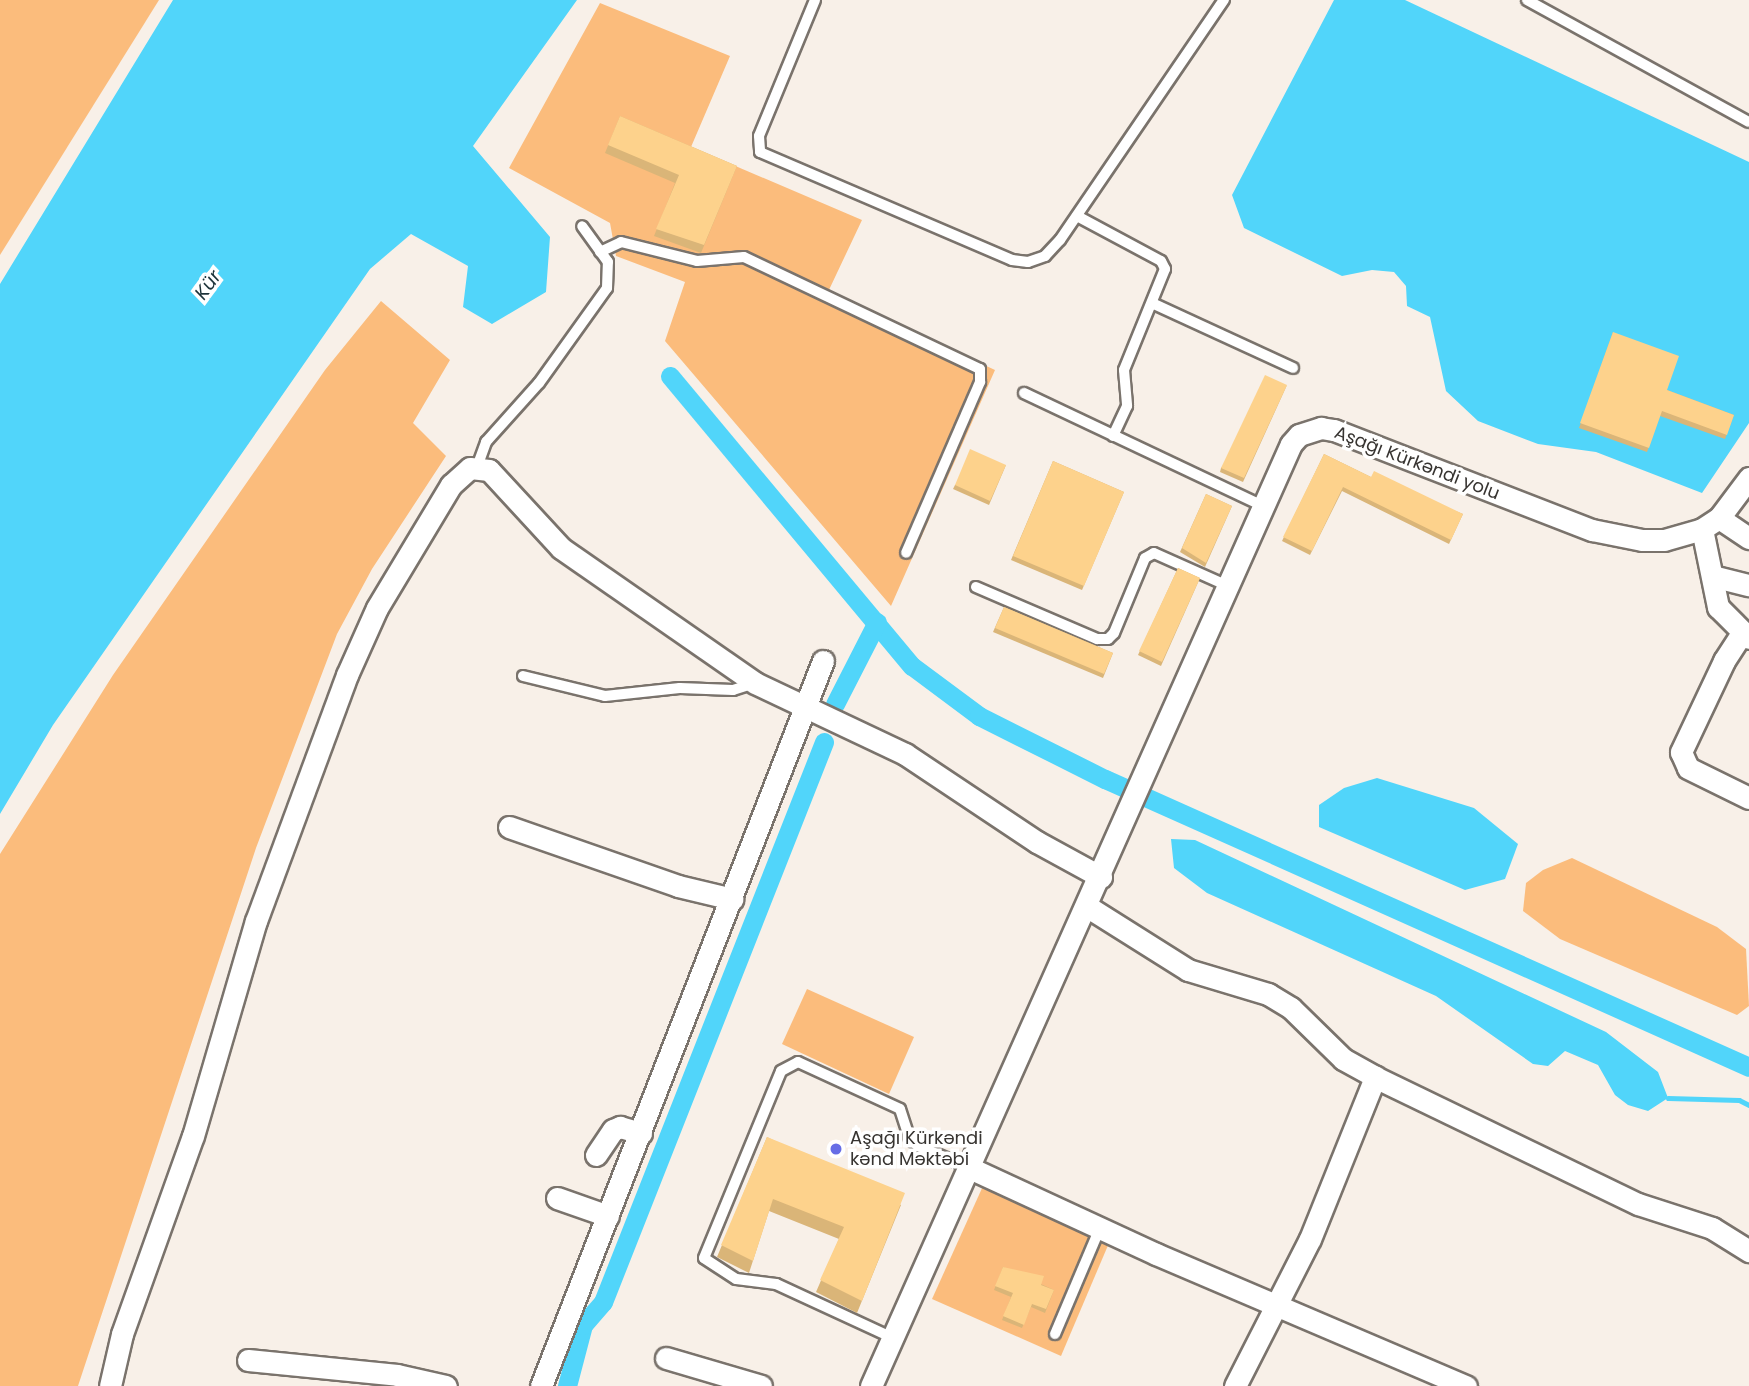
<!DOCTYPE html>
<meta charset="utf-8">
<style>
body{margin:0}
#map{position:relative;width:1749px;height:1386px;overflow:hidden;background:#f8f0e8;font-family:Poppins,sans-serif}
div>[style]{position:absolute}
.green>*{inset:0;background:#fbbc7c}
.water>*{inset:0;background:#51d5fa}
.stream>*{height:5px;margin:-2.5px;padding:0 2.5px;transform-origin:2.5px;border-radius:2.5px;background:#51d5fa}
.canal>*{height:19px;margin:-9.5px;padding:0 9.5px;transform-origin:9.5px;border-radius:9.5px;background:#51d5fa}
.roads{filter:drop-shadow(2px 0 #7a736c) drop-shadow(-2px 0 #7a736c) drop-shadow(0 2px #7a736c) drop-shadow(0 -2px #7a736c)}
.lane>*{height:10px;margin:-5px;padding:0 5px;transform-origin:5px;border-radius:5px;background:#fff}
.street>*{height:21px;margin:-10.5px;padding:0 10.5px;transform-origin:10.5px;border-radius:10.5px;background:#fff}
.wall>*{inset:0;background:#dab578}
.building>*{inset:0;background:#fdd28c}
.dots>*{width:19px;height:19px;translate:-50% -50%;box-sizing:border-box;border:4px solid #fff;border-radius:50%}
span{translate:-50% -50%;white-space:nowrap;text-align:center;line-height:1.15;-webkit-text-stroke:7px #fff;paint-order:stroke}
.street-label{font-size:18px;color:#373431}
.poi-label{font-size:18px;color:#373431}
.left{translate:0 -50%;text-align:left}
.water-label{font-size:19px;color:#1c3239;font-style:italic}
</style>
<div id="map">
<div class="green">
<div style="clip-path:polygon(0 0,159px 0,0 255px)"></div>
<div style="clip-path:polygon(600px 3px,730px 56px,691px 147px,862px 220px,828px 292px,995px 370px,891px 606px,665px 341px,685px 282px,616px 256px,610px 223px,509px 168px)"></div>
<div style="clip-path:polygon(381px 301px,450px 360px,413px 423px,446px 456px,372px 569px,337px 634px,256px 848px,78px 1386px,0 1386px,0 854px,113px 675px,325px 370px)"></div>
<div style="clip-path:polygon(1572px 858px,1717px 927px,1746px 949px,1749px 1006px,1737px 1015px,1560px 939px,1523px 911px,1526px 883px,1543px 870px)"></div>
<div style="clip-path:polygon(807px 989px,914px 1037px,889px 1094px,782px 1044px)"></div>
<div style="clip-path:polygon(983px 1186px,1109px 1243px,1061px 1356px,932px 1299px)"></div>
</div>
<div class="water">
<div style="clip-path:polygon(173px 0,577px 0,473px 146px,550px 237px,546px 292px,492px 324px,463px 307px,468px 266px,411px 234px,370px 269px,53px 725px,0 814px,0 284px)"></div>
<div style="clip-path:polygon(1334px 0,1405px 0,1749px 162px,1749px 423px,1702px 493px,1596px 452px,1538px 444px,1478px 421px,1446px 391px,1430px 317px,1407px 306px,1406px 286px,1394px 272px,1372px 270px,1342px 276px,1244px 228px,1232px 195px)"></div>
<div style="clip-path:polygon(1377px 778px,1474px 808px,1518px 844px,1505px 879px,1465px 890px,1319px 827px,1319px 805px,1344px 788px)"></div>
<div style="clip-path:polygon(1171px 839px,1195px 840px,1606px 1032px,1658px 1072px,1668px 1098px,1648px 1111px,1628px 1105px,1615px 1095px,1598px 1065px,1565px 1051px,1548px 1066px,1533px 1064px,1436px 996px,1207px 893px,1174px 868px)"></div>
</div>
<div class="stream">
<div style="left:1668px;top:1098px;width:71px;rotate:1.6deg"></div>
<div style="left:1739px;top:1100px;width:11px;rotate:27deg"></div>
</div>
<div class="canal">
<div style="left:670px;top:376px;width:378px;rotate:50.2deg"></div>
<div style="left:912px;top:666px;width:84px;rotate:36.7deg"></div>
<div style="left:979px;top:716px;width:141px;rotate:26.6deg"></div>
<div style="left:1105px;top:779px;width:705px;rotate:24.09deg"></div>
<div style="left:835px;top:704px;width:92px;rotate:-62.9deg"></div>
<div style="left:567px;top:1386px;width:63px;rotate:-75.3deg"></div>
<div style="left:583px;top:1325px;width:30px;rotate:-49deg"></div>
<div style="left:603px;top:1302px;width:602px;rotate:-68.46deg"></div>
</div>
<div class="roads">
<div class="lane">
<div style="left:815px;top:0;width:147px;rotate:112.4deg"></div>
<div style="left:759px;top:136px;width:16px;rotate:86deg"></div>
<div style="left:760px;top:152px;width:274px;rotate:23.2deg"></div>
<div style="left:1012px;top:260px;width:16px;rotate:7deg"></div>
<div style="left:1028px;top:262px;width:18px;rotate:-19deg"></div>
<div style="left:1045px;top:256px;width:22px;rotate:-47deg"></div>
<div style="left:1060px;top:240px;width:291px;rotate:-55.7deg"></div>
<div style="left:1527px;top:0;width:253px;rotate:28.8deg"></div>
<div style="left:1077px;top:216px;width:95px;rotate:28.2deg"></div>
<div style="left:1161px;top:261px;width:9px;rotate:63deg"></div>
<div style="left:1165px;top:269px;width:109px;rotate:112.1deg"></div>
<div style="left:1124px;top:370px;width:36px;rotate:85deg"></div>
<div style="left:1127px;top:406px;width:33px;rotate:115deg"></div>
<div style="left:600px;top:252px;width:23px;rotate:-25deg"></div>
<div style="left:621px;top:242px;width:78px;rotate:14deg"></div>
<div style="left:697px;top:261px;width:47px;rotate:-4.9deg"></div>
<div style="left:744px;top:257px;width:261px;rotate:25.4deg"></div>
<div style="left:980px;top:369px;width:13px;rotate:90deg"></div>
<div style="left:980px;top:382px;width:186px;rotate:113.4deg"></div>
<div style="left:1154px;top:304px;width:153px;rotate:24.7deg"></div>
<div style="left:1024px;top:393px;width:264px;rotate:25.3deg"></div>
<div style="left:477px;top:467px;width:27px;rotate:-70deg"></div>
<div style="left:486px;top:442px;width:79px;rotate:-48.1deg"></div>
<div style="left:539px;top:383px;width:117px;rotate:-54.4deg"></div>
<div style="left:607px;top:288px;width:26px;rotate:-88deg"></div>
<div style="left:608px;top:262px;width:44px;rotate:-125.8deg"></div>
<div style="left:976px;top:587px;width:132px;rotate:23.3deg"></div>
<div style="left:1097px;top:639px;width:11px"></div>
<div style="left:1108px;top:639px;width:8px;rotate:-45deg"></div>
<div style="left:1114px;top:633px;width:81px;rotate:-67.5deg"></div>
<div style="left:1145px;top:558px;width:10px;rotate:-29deg"></div>
<div style="left:1154px;top:553px;width:81px;rotate:24deg"></div>
<div style="left:523px;top:676px;width:84px;rotate:13.7deg"></div>
<div style="left:605px;top:696px;width:75px;rotate:-6.1deg"></div>
<div style="left:680px;top:688px;width:53px;rotate:2.2deg"></div>
<div style="left:733px;top:690px;width:23px;rotate:-18deg"></div>
<div style="left:1055px;top:1334px;width:115px;rotate:-67deg"></div>
<div style="left:893px;top:1338px;width:129px;rotate:-155.2deg"></div>
<div style="left:776px;top:1284px;width:40px;rotate:-172.9deg"></div>
<div style="left:736px;top:1279px;width:38px;rotate:-147deg"></div>
<div style="left:704px;top:1258px;width:202px;rotate:-67.6deg"></div>
<div style="left:781px;top:1071px;width:19px;rotate:-28deg"></div>
<div style="left:798px;top:1062px;width:112px;rotate:24.7deg"></div>
<div style="left:900px;top:1109px;width:32px;rotate:72deg"></div>
<div style="left:910px;top:1139px;width:11px;rotate:41deg"></div>
<div style="left:918px;top:1146px;width:56px;rotate:22.9deg"></div>
</div>
<div class="street">
<div style="left:1719px;top:518px;width:36px;rotate:34deg"></div>
<div style="left:1702px;top:529px;width:80px;rotate:78.4deg"></div>
<div style="left:1718px;top:607px;width:44px;rotate:45deg"></div>
<div style="left:1712px;top:576px;width:38px;rotate:14deg"></div>
<div style="left:1742px;top:633px;width:33px;rotate:123deg"></div>
<div style="left:1724px;top:661px;width:101px;rotate:115.3deg"></div>
<div style="left:1681px;top:752px;width:17px;rotate:66deg"></div>
<div style="left:1688px;top:768px;width:68px;rotate:26.2deg"></div>
<div style="left:509px;top:827px;width:179px;rotate:19.2deg"></div>
<div style="left:678px;top:886px;width:56px;rotate:13.5deg"></div>
<div style="left:1088px;top:907px;width:118px;rotate:32.2deg"></div>
<div style="left:1188px;top:970px;width:84px;rotate:16.7deg"></div>
<div style="left:1268px;top:994px;width:27px;rotate:31deg"></div>
<div style="left:1291px;top:1008px;width:73px;rotate:44.4deg"></div>
<div style="left:1343px;top:1059px;width:37px;rotate:29deg"></div>
<div style="left:1375px;top:1077px;width:292px;rotate:25.8deg"></div>
<div style="left:1638px;top:1204px;width:78px;rotate:18deg"></div>
<div style="left:1712px;top:1228px;width:44px;rotate:31.9deg"></div>
<div style="left:596px;top:1155px;width:30px;rotate:-56deg"></div>
<div style="left:613px;top:1130px;width:8px;rotate:-23deg"></div>
<div style="left:620px;top:1127px;width:22px;rotate:16deg"></div>
<div style="left:972px;top:1169px;width:203px;rotate:24.8deg"></div>
<div style="left:1156px;top:1254px;width:337px;rotate:23.1deg"></div>
<div style="left:557px;top:1198px;width:54px;rotate:19.4deg"></div>
<div style="left:666px;top:1358px;width:99px;rotate:16.4deg"></div>
<div style="left:248px;top:1360px;width:150px;rotate:5.7deg"></div>
<div style="left:397px;top:1375px;width:50px;rotate:12.7deg"></div>
<div style="left:110px;top:1386px;width:53px;rotate:-77deg"></div>
<div style="left:122px;top:1334px;width:210px;rotate:-70.3deg"></div>
<div style="left:193px;top:1136px;width:224px;rotate:-73.7deg"></div>
<div style="left:256px;top:921px;width:262px;rotate:-69.7deg"></div>
<div style="left:347px;top:675px;width:73px;rotate:-65.9deg"></div>
<div style="left:377px;top:608px;width:144px;rotate:-59deg"></div>
<div style="left:451px;top:485px;width:25px;rotate:-42deg"></div>
<div style="left:470px;top:468px;width:19px;rotate:6deg"></div>
<div style="left:489px;top:470px;width:106px;rotate:47.3deg"></div>
<div style="left:561px;top:548px;width:236px;rotate:34.8deg"></div>
<div style="left:755px;top:683px;width:166px;rotate:25.3deg"></div>
<div style="left:905px;top:754px;width:159px;rotate:33.7deg"></div>
<div style="left:1037px;top:842px;width:73px;rotate:28.7deg"></div>
<div style="left:541px;top:1386px;width:778px;rotate:-68.75deg"></div>
<div style="left:871px;top:1386px;width:1031px;rotate:-65.97deg"></div>
<div style="left:1291px;top:444px;width:12px;rotate:-48deg"></div>
<div style="left:1299px;top:435px;width:23px;rotate:-18deg"></div>
<div style="left:1321px;top:428px;width:13px;rotate:9deg"></div>
<div style="left:1334px;top:430px;width:277px;rotate:21.2deg"></div>
<div style="left:1592px;top:530px;width:51px;rotate:11.3deg"></div>
<div style="left:1642px;top:540px;width:22px"></div>
<div style="left:1664px;top:540px;width:40px;rotate:-16deg"></div>
<div style="left:1702px;top:529px;width:20px;rotate:-33deg"></div>
<div style="left:1719px;top:518px;width:50px;rotate:-53.1deg"></div>
<div style="left:1235px;top:1386px;width:165px;rotate:-63deg"></div>
<div style="left:1310px;top:1239px;width:175px;rotate:-68.1deg"></div>
</div>
</div>
<div class="wall">
<div style="clip-path:polygon(620px 116px,737px 166px,701px 253px,654px 236px,675px 183px,605px 153px)"></div>
<div style="clip-path:polygon(1613px 332px,1667px 390px,1734px 415px,1725px 439px,1660px 416px,1647px 452px,1579px 428px)"></div>
<div style="clip-path:polygon(1287px 385px,1243px 482px,1220px 472px,1221px 468px)"></div>
<div style="clip-path:polygon(1324px 454px,1371px 477px,1463px 514px,1449px 544px,1342px 491px,1310px 555px,1282px 541px)"></div>
<div style="clip-path:polygon(1053px 461px,1124px 492px,1082px 590px,1011px 560px)"></div>
<div style="clip-path:polygon(1006px 465px,989px 505px,953px 489px,955px 485px)"></div>
<div style="clip-path:polygon(1206px 494px,1232px 506px,1205px 567px,1180px 552px)"></div>
<div style="clip-path:polygon(1178px 568px,1200px 578px,1161px 666px,1138px 655px)"></div>
<div style="clip-path:polygon(1004px 607px,1113px 653px,1103px 678px,993px 632px)"></div>
<div style="clip-path:polygon(767px 1137px,901px 1205px,857px 1313px,816px 1292px,839px 1239px,769px 1211px,749px 1273px,717px 1257px)"></div>
<div style="clip-path:polygon(1003px 1267px,1054px 1290px,1045px 1313px,1031px 1307px,1022px 1328px,1002px 1320px,1011px 1297px,994px 1290px)"></div>
</div>
<div class="building">
<div style="clip-path:polygon(620px 116px,737px 166px,704px 245px,656px 229px,679px 175px,608px 145px)"></div>
<div style="clip-path:polygon(1613px 332px,1679px 356px,1667px 390px,1734px 415px,1727px 435px,1662px 411px,1649px 448px,1580px 423px)"></div>
<div style="clip-path:polygon(1265px 375px,1287px 385px,1244px 478px,1221px 468px)"></div>
<div style="clip-path:polygon(970px 449px,1006px 465px,990px 501px,955px 485px)"></div>
<div style="clip-path:polygon(1324px 454px,1371px 477px,1374px 471px,1463px 514px,1451px 540px,1343px 487px,1312px 551px,1283px 537px)"></div>
<div style="clip-path:polygon(1053px 461px,1124px 492px,1084px 586px,1013px 556px)"></div>
<div style="clip-path:polygon(1206px 494px,1232px 506px,1206px 563px,1182px 548px)"></div>
<div style="clip-path:polygon(1178px 568px,1200px 578px,1162px 662px,1139px 651px)"></div>
<div style="clip-path:polygon(1004px 607px,1113px 653px,1104px 674px,995px 628px)"></div>
<div style="clip-path:polygon(767px 1137px,905px 1193px,862px 1301px,820px 1280px,844px 1227px,773px 1199px,753px 1261px,721px 1245px)"></div>
<div style="clip-path:polygon(1003px 1267px,1044px 1276px,1041px 1285px,1054px 1290px,1046px 1309px,1032px 1304px,1024px 1325px,1003px 1316px,1013px 1293px,995px 1286px)"></div>
</div>
<div class="dots">
<div style="left:836px;top:1149px;background:#666de6"></div>
</div>
<div class="street-label">
<span style="left:1417px;top:463px;rotate:21deg">Aşağı Kürkəndi yolu</span>
</div>
<div class="poi-label">
<span class="left" style="left:850px;top:1149px">Aşağı Kürkəndi<br>kənd Məktəbi</span>
</div>
<div class="water-label">
<span style="left:208px;top:285px;rotate:-54deg">Kür</span>
</div>
</div>
